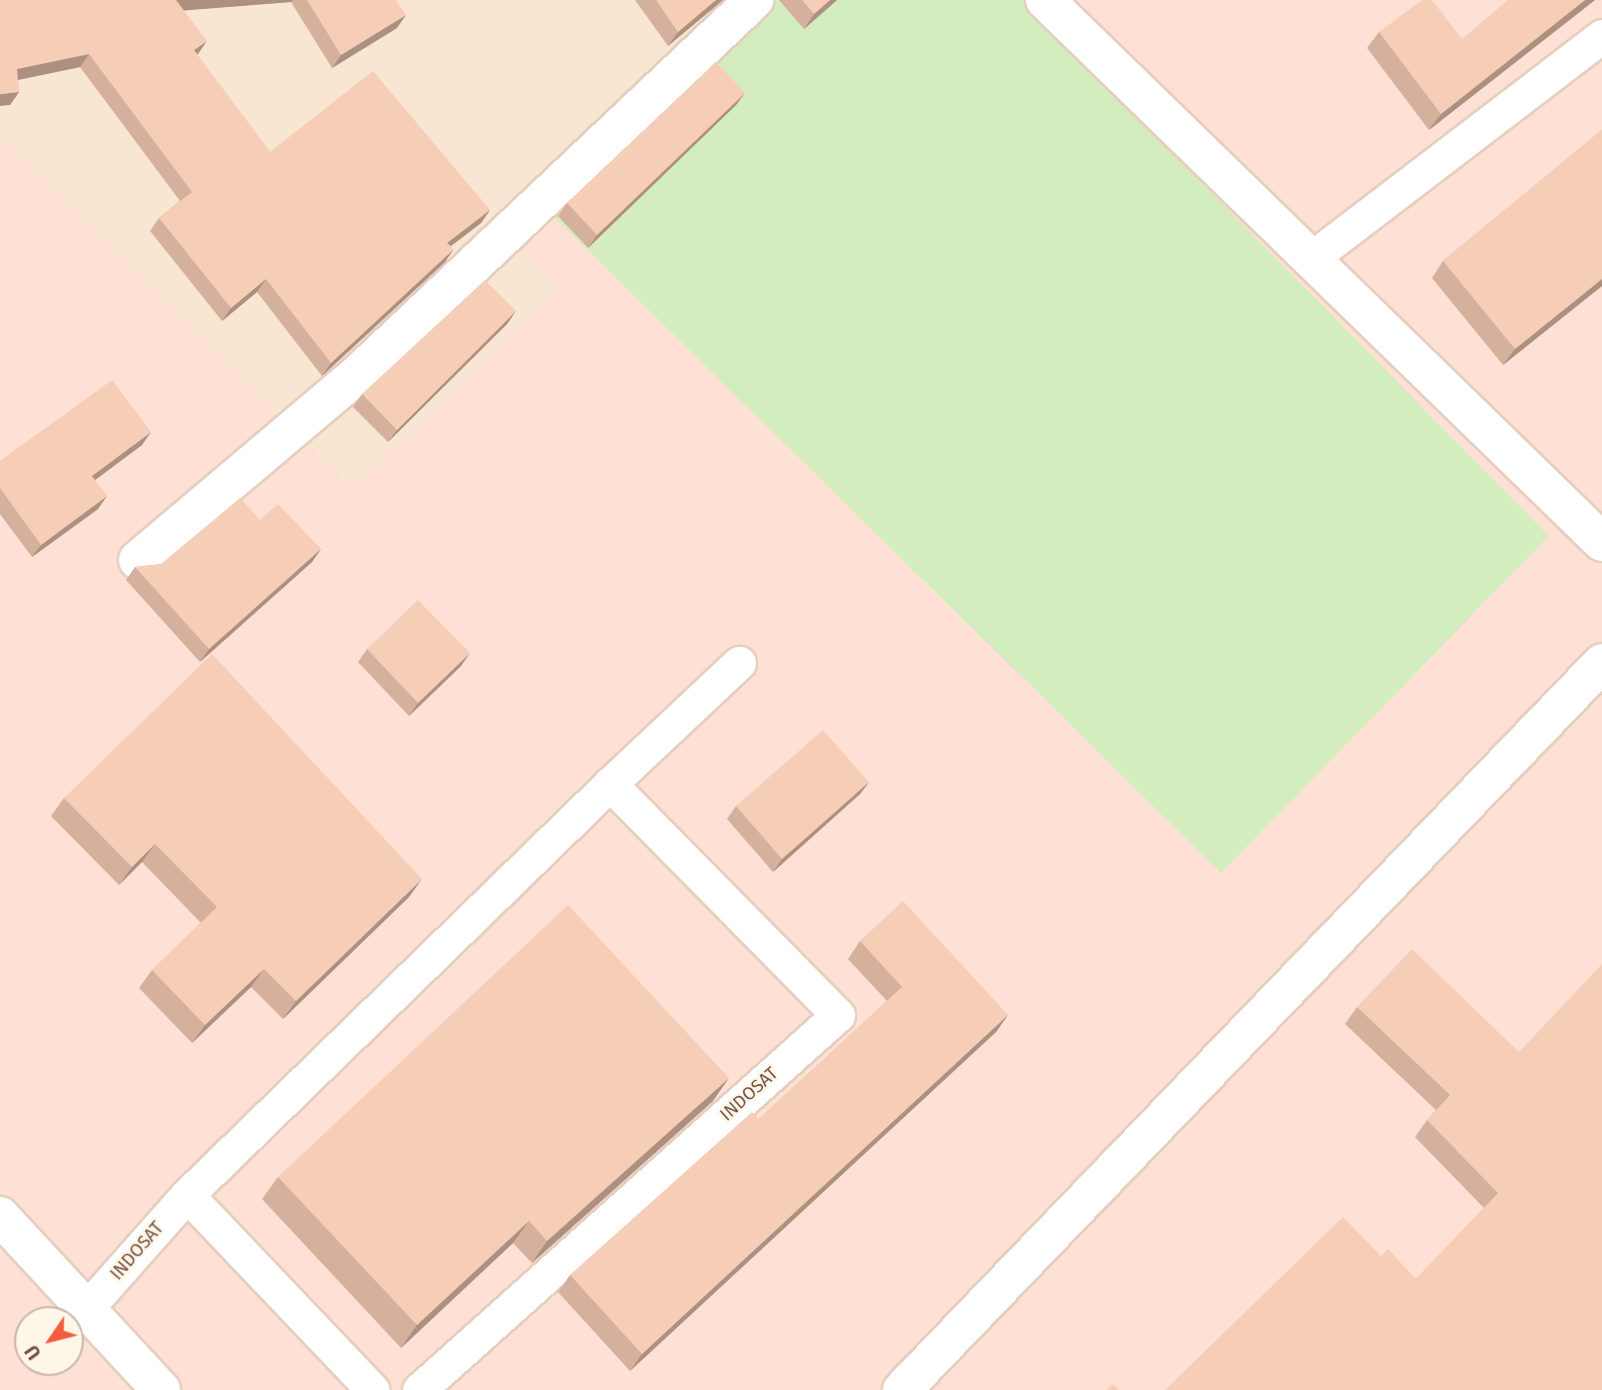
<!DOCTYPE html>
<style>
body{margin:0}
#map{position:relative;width:1602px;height:1390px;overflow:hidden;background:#fef2e2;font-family:"Fira Sans",sans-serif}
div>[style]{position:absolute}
.residential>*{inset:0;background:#f9e6d2}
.commercial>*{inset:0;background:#ffe0d5}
.green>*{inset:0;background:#d4edbf}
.roads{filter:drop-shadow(2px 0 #e5cfbf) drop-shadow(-2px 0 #e5cfbf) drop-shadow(0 2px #e5cfbf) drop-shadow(0 -2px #e5cfbf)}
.service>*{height:33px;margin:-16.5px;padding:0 16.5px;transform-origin:16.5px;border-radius:16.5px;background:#fff}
.minor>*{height:38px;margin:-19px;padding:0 19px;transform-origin:19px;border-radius:19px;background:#fff}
.wall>*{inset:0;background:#d4b09d}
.shaded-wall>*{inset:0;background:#ac9080}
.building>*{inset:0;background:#f6cdb7}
span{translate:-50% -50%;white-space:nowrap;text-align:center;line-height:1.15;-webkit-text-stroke:5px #fff6ea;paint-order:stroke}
.street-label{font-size:18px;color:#785546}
.north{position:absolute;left:14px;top:1306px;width:70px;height:70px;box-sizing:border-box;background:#fff6ea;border:2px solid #c9b6a8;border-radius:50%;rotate:235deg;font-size:19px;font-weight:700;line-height:28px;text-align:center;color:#785546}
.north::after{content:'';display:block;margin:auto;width:24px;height:32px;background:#f35c3c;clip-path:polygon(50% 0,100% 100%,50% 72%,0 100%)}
</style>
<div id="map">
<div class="residential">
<div style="clip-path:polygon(0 0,748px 0,508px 232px,560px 290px,352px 491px,0 135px)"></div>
</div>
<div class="commercial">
<div style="clip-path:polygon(evenodd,748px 0,1602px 0,1602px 1390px,0 1390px,0 135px,352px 490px,560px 290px,508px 232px,748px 0,28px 1320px,70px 1320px,70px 1362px,28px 1362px,28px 1320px)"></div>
</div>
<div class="green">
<div style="clip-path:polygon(760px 0,1022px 0,1549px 536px,1221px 873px,544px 207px)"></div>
</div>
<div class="roads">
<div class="service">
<div style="left:1309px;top:260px;width:369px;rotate:-37.4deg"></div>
<div style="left:187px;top:1195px;width:269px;rotate:46.4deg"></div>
<div style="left:87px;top:1308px;width:151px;rotate:-48.5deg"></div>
<div style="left:187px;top:1195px;width:590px;rotate:-44.18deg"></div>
<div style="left:419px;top:1390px;width:562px;rotate:-41.83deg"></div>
<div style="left:838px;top:1015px;width:325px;rotate:-134.6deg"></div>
<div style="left:610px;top:784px;width:177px;rotate:-43.2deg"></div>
</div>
<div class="minor">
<div style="left:1045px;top:0;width:777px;rotate:44.22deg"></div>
<div style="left:138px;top:560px;width:285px;rotate:-40.2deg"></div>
<div style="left:356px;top:376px;width:548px;rotate:-43.37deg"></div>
<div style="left:0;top:1216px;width:237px;rotate:47.2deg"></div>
<div style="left:902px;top:1390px;width:1009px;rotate:-46.08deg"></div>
</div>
</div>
<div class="wall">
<div style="clip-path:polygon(0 0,396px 0,397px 28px,332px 68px,291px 2px,184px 10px,197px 55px,270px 152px,490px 210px,481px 223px,451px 246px,445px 262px,322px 376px,257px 292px,222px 321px,150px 231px,159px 218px,180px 201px,80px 67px,18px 80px,19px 92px,10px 105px)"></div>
<div style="clip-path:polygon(635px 0,723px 0,668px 46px)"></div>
<div style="clip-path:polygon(779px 0,837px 0,804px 29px)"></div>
<div style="clip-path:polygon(1595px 0,1429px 130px,1367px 48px,1379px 32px,1462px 39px)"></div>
<div style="clip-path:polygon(745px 93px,736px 105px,588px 248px,558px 216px,567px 203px)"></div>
<div style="clip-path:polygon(1602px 130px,1602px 286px,1503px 365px,1432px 278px,1443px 261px)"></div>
<div style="clip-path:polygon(516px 311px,507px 324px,388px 442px,353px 407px,362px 394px)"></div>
<div style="clip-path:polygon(142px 445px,95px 480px,98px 509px,32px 557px,0 514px,0 461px)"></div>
<div style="clip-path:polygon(260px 520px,321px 549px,312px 562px,200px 662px,126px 580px,135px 567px,161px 564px)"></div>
<div style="clip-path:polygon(367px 649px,461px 666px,409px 716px,358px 662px)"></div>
<div style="clip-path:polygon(869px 782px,860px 794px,773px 872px,727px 819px,736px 806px)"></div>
<div style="clip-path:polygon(64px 798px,409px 897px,283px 1019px,251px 987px,192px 1043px,139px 988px,152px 970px,201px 923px,142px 862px,119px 885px,51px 816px)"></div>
<div style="clip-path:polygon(860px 941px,1008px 1015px,996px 1032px,630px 1371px,558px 1292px,570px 1275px,759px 1119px,887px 1001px,848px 959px)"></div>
<div style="clip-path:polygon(1357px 1007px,1519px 1052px,1602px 1390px,1165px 1390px,1381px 1256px,1416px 1279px,1484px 1208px,1415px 1137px,1427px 1120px,1436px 1110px,1345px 1024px)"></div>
<div style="clip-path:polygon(713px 1101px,532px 1263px,513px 1243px,401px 1348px,262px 1199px,278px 1177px)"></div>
</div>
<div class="shaded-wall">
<div style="clip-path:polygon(174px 0,293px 0,291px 2px,166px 12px)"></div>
<div style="clip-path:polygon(716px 0,723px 0,668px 46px,678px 32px)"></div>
<div style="clip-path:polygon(830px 0,837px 0,804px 29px,814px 14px)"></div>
<div style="clip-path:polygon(1585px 0,1595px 0,1429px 130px,1441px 114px)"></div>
<div style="clip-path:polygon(406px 15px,397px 28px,332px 68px,341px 55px)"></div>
<div style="clip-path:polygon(207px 41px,198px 54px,185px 63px,194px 50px)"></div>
<div style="clip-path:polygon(89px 54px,80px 67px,8px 82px,17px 69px)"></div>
<div style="clip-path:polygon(19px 92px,10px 105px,0 106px,0 94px)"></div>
<div style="clip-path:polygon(745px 93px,736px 105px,588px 248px,597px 235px)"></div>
<div style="clip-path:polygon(490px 210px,481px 223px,438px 256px,447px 243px)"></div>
<div style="clip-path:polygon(454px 249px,445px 262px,322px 376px,331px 363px)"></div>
<div style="clip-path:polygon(266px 279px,257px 292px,222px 321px,231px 308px)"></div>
<div style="clip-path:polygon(1602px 279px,1602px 286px,1503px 365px,1515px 349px)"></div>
<div style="clip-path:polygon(516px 311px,507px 324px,388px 442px,397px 430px)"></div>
<div style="clip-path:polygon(151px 432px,142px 445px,83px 489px,92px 476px)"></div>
<div style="clip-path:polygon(107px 496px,98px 509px,32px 557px,41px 545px)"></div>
<div style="clip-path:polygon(321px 549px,312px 562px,200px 662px,209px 649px)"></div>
<div style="clip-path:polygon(470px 653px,461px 666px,409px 716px,418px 703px)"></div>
<div style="clip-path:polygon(869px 782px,860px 794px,773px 872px,782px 859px)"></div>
<div style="clip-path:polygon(155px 844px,142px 862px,119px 885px,132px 867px)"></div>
<div style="clip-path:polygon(422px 879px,409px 897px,283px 1019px,296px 1001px)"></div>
<div style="clip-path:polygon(264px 969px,251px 987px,192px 1043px,205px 1025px)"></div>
<div style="clip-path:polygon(1008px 1015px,996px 1032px,630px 1371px,642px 1354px)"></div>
<div style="clip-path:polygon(729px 1078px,713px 1101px,532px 1263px,547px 1241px)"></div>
<div style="clip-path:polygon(529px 1221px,513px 1243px,401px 1348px,417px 1325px)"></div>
</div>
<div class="building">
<div style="clip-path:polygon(0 0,176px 0,207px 41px,194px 50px,270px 152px,373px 71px,490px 210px,447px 243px,454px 249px,331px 363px,266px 279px,231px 308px,159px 218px,192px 192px,89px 54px,17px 69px,19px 92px,0 94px)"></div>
<div style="clip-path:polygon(307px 0,396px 0,406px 15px,341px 55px)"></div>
<div style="clip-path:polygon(656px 0,716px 0,678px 32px)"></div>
<div style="clip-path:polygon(802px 0,830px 0,814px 14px)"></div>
<div style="clip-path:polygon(1422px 0,1432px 0,1462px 39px,1508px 0,1585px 0,1441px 114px,1379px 32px)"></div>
<div style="clip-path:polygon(716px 62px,745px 93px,597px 235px,567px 203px)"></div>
<div style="clip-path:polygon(1602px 130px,1602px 279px,1515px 349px,1443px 261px)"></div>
<div style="clip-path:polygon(485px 280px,516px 311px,397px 430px,362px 394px)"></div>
<div style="clip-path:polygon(112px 380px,151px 432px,92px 476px,107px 496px,41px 545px,0 488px,0 461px)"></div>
<div style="clip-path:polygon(240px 498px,260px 520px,278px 504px,321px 549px,209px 649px,135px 567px,161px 564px)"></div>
<div style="clip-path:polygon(418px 600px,470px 653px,418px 703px,367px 649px)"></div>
<div style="clip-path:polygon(212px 654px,422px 879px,296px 1001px,264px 969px,205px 1025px,152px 970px,217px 907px,155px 844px,132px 867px,64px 798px)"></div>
<div style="clip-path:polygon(823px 730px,869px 782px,782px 859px,736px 806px)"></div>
<div style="clip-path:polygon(903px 901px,1008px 1015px,642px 1354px,570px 1275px,752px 1112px,759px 1119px,902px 987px,860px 941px)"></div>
<div style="clip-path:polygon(568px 905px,729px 1078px,547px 1241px,529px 1221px,417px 1325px,278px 1177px)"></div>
<div style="clip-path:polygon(1412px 949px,1519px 1052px,1602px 964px,1602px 1390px,1165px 1390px,1343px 1217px,1381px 1256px,1388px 1249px,1416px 1279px,1498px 1193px,1427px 1120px,1450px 1095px,1357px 1007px)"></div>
<div style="clip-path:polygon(1113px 1384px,1119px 1390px,1106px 1390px)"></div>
</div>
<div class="street-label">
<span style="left:749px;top:1094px;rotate:-42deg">INDOSAT</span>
<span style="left:137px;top:1251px;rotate:-49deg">INDOSAT</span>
</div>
<div class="north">U</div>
</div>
